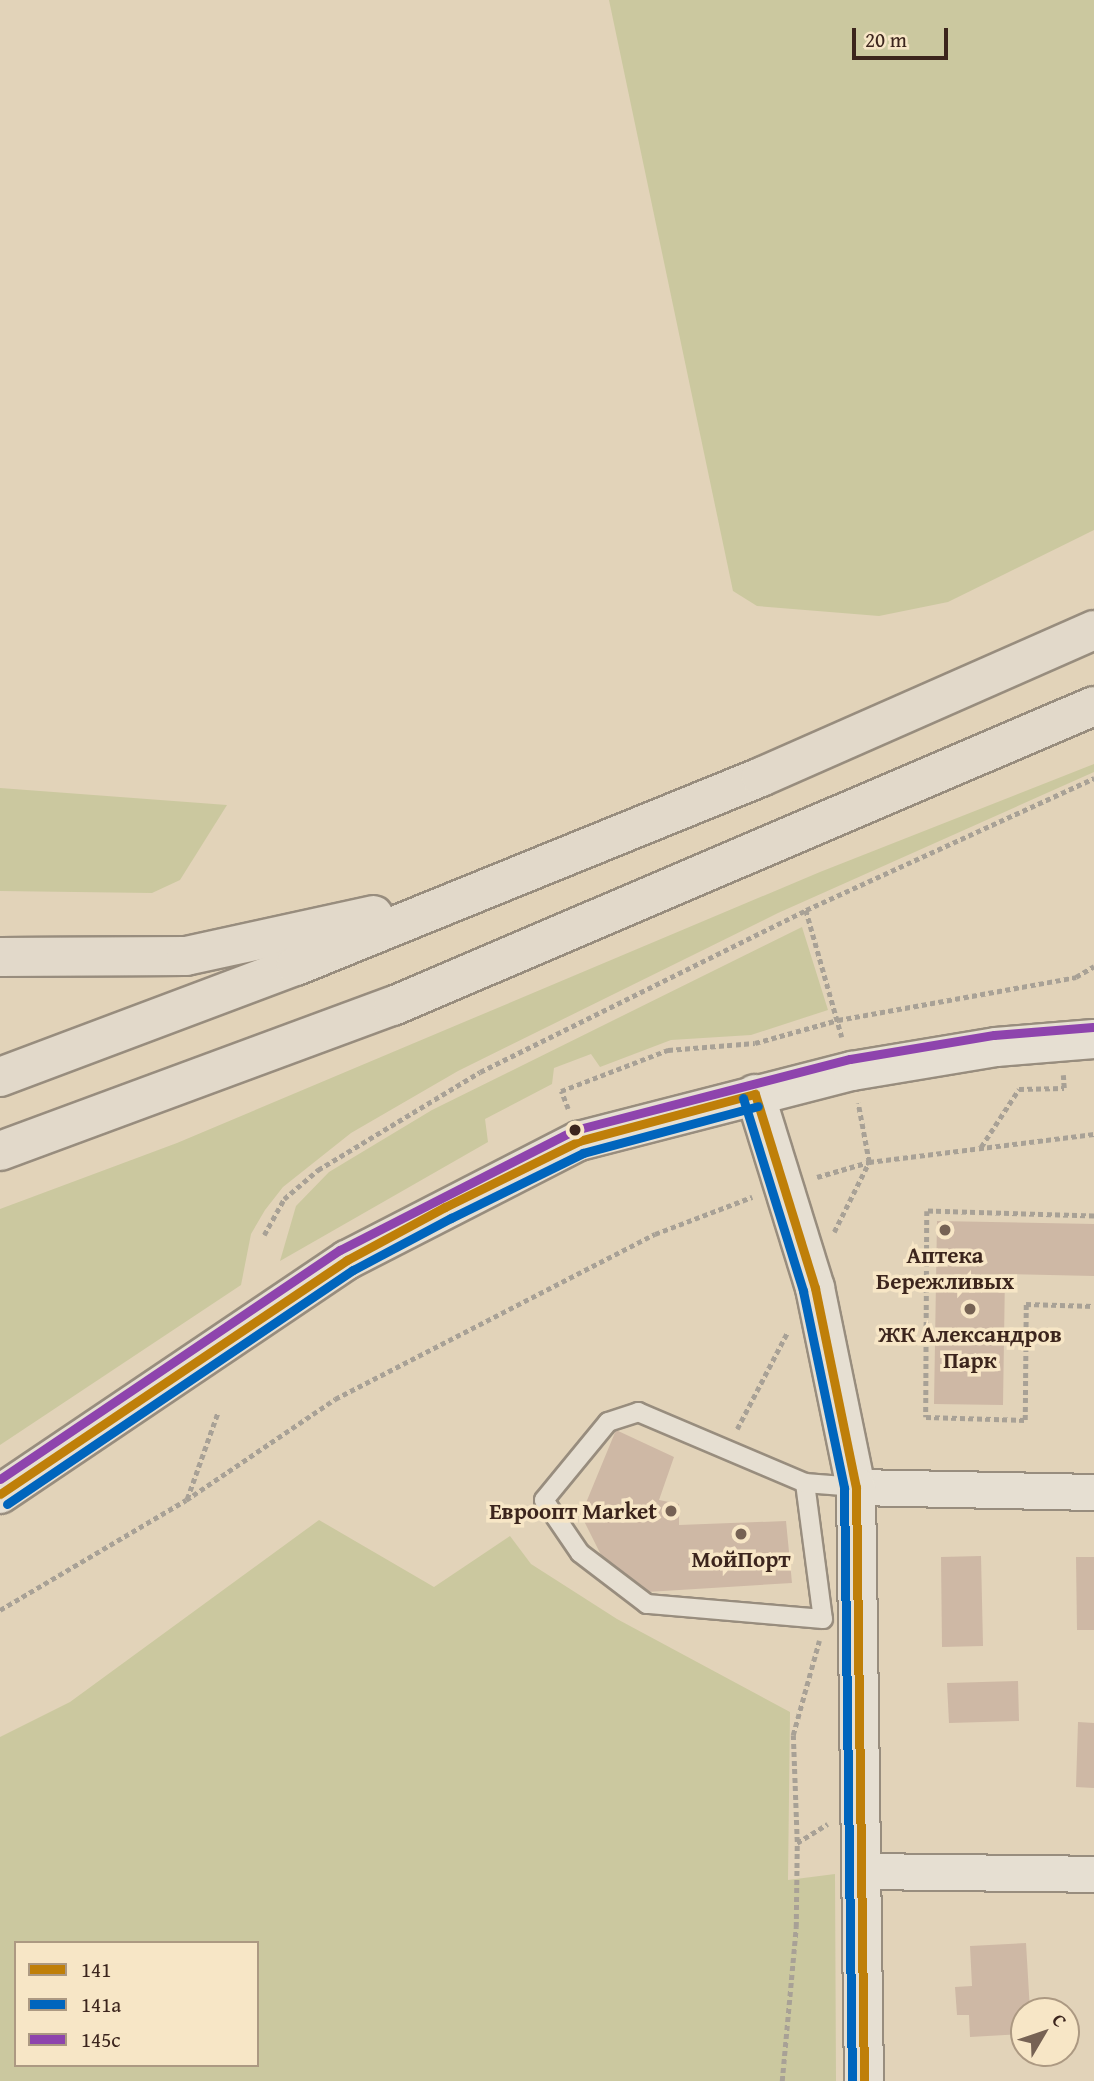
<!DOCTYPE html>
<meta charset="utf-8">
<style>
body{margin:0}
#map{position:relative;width:1094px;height:2081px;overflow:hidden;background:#e2d3b9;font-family:"Gentium Book Plus",serif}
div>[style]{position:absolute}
.green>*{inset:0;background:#cbc89f}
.building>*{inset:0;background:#ceb8a5}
.path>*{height:4.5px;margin-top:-2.25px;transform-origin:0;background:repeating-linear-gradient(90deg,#a8a196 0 5px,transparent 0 8.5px)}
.roads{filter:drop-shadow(2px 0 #988d7e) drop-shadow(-2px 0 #988d7e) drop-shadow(0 2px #988d7e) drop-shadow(0 -2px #988d7e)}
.service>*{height:18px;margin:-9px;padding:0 9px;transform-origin:9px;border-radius:9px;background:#e6dfd2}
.minor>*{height:35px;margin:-17.5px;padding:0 17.5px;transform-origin:17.5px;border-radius:17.5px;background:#e6dfd2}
.tertiary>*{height:38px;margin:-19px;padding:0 19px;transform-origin:19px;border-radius:19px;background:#e6dfd2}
.secondary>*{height:38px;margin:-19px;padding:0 19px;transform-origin:19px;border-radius:19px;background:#e6dfd2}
.trunk>*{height:38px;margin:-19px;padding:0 19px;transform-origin:19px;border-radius:19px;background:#e2d9ca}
.bus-1>*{height:9px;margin:-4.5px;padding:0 4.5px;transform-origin:4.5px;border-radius:4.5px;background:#bf7f09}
.bus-2>*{height:9px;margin:-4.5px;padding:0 4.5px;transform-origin:4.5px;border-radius:4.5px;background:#0065bd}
.bus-3>*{height:9px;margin:-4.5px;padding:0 4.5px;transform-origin:4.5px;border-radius:4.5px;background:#8e44ad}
.dots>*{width:19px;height:19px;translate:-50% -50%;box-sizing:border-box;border:4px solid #f7e6c6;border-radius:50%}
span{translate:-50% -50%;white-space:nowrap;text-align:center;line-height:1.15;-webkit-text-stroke:7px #f7e6c6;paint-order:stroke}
.poi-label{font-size:23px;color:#3c251d;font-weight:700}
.right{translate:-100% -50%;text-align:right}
.legend{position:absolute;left:14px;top:1941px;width:245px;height:126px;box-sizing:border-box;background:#f7e6c6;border:2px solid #ac9982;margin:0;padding:9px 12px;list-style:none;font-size:21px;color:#3c251d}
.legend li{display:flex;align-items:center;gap:14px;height:35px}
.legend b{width:35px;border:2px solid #ac9982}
.north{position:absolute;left:1010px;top:1997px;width:70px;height:70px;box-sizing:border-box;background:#f7e6c6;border:2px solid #ac9982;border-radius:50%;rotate:51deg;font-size:19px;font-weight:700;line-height:28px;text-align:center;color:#3c251d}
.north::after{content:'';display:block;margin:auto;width:24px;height:32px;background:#766254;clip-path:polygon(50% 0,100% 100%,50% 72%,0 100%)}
.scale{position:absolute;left:852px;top:28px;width:96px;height:32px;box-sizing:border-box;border:4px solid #3c251d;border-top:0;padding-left:9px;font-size:21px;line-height:24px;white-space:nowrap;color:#3c251d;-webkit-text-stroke:5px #f7e6c6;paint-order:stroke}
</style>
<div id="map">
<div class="green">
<div style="clip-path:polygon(609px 0,1094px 0,1094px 530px,948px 602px,879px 616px,757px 606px,733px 591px)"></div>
<div style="clip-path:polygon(1094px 764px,1094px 772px,778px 913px,458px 1071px,351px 1133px,283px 1187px,265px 1210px,251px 1234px,241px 1285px,0 1445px,0 1209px,177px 1143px,820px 872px)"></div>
<div style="clip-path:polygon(0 788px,227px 805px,180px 880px,152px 893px,0 891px)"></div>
<div style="clip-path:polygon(802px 927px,828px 1010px,751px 1035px,671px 1040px,600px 1067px,591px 1054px,554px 1068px,552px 1084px,485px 1119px,488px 1142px,280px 1261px,296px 1206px,329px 1172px,432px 1110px)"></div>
<div style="clip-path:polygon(evenodd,319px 1520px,434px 1587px,510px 1536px,531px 1564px,617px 1619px,790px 1712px,788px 1880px,835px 1874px,836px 2081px,0 2081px,0 1737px,70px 1702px,319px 1520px,16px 1943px,257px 1943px,257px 2065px,16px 2065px,16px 1943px)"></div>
</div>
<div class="building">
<div style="clip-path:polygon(937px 1221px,1094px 1224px,1094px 1276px,1005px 1274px,1003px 1405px,934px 1404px)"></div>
<div style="clip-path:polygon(616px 1430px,674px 1457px,659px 1500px,679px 1504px,679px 1525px,786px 1521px,792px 1583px,647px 1592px,602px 1557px,581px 1515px)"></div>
<div style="clip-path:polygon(981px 1556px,983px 1646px,942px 1647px,941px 1557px)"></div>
<div style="clip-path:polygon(1076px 1557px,1094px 1557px,1094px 1630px,1077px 1630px)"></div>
<div style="clip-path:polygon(1018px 1681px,1019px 1721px,949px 1723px,947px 1683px)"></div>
<div style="clip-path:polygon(1078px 1722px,1094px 1723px,1094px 1788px,1076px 1787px)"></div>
<div style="clip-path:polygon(1026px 1943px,1030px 2011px,1024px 2011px,1024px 2034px,970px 2037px,969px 2015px,957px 2015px,955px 1987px,972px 1986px,970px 1946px)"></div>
</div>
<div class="path">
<div style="left:806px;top:910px;width:132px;rotate:74.2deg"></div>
<div style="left:568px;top:1109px;width:19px;rotate:-111deg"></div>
<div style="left:561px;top:1091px;width:115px;rotate:-21deg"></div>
<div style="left:668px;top:1050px;width:87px;rotate:-4.6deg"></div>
<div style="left:755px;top:1043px;width:86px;rotate:-15.5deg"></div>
<div style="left:838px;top:1020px;width:242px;rotate:-10.2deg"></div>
<div style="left:1076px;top:977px;width:21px;rotate:-31deg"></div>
<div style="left:981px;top:1147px;width:69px;rotate:-56.8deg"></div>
<div style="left:1019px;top:1089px;width:45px;rotate:-1.3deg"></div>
<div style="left:1064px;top:1088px;width:13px;rotate:-94deg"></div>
<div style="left:817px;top:1177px;width:54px;rotate:-16.1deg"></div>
<div style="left:869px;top:1162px;width:227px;rotate:-7.1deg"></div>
<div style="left:1094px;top:1216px;width:167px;rotate:-178.3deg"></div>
<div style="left:927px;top:1211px;width:206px;rotate:90.3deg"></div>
<div style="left:926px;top:1417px;width:99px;rotate:1.7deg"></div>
<div style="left:1025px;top:1420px;width:116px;rotate:-89.5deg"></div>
<div style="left:1026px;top:1304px;width:68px;rotate:1.7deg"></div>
<div style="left:834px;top:1232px;width:78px;rotate:-63.4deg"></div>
<div style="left:869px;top:1162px;width:60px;rotate:-100.6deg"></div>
<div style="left:264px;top:1235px;width:41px;rotate:-60.9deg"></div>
<div style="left:284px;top:1199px;width:45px;rotate:-40.5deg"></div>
<div style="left:318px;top:1170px;width:189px;rotate:-31.2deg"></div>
<div style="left:480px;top:1072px;width:364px;rotate:-26.4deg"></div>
<div style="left:806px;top:910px;width:317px;rotate:-24.6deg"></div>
<div style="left:737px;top:1429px;width:110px;rotate:-62.5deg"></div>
<div style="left:187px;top:1499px;width:92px;rotate:-70.4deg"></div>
<div style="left:0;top:1610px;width:216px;rotate:-30.6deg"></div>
<div style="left:186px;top:1500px;width:180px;rotate:-34.1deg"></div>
<div style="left:335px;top:1399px;width:360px;rotate:-27.3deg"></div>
<div style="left:655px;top:1234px;width:104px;rotate:-20.9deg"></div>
<div style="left:797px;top:1842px;width:107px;rotate:-92.1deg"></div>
<div style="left:793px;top:1735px;width:98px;rotate:-74.5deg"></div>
<div style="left:782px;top:2081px;width:155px;rotate:-84.8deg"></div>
<div style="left:796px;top:1927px;width:84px;rotate:-89.3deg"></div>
<div style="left:797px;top:1843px;width:36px;rotate:-32deg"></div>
</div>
<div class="roads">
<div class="service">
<div style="left:805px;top:1483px;width:137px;rotate:82.5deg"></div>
<div style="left:823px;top:1619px;width:177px;rotate:-175.1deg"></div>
<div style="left:647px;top:1604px;width:84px;rotate:-142.7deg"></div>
<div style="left:580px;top:1553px;width:64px;rotate:-124.2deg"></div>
<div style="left:544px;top:1500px;width:101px;rotate:-50.6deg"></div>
<div style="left:608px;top:1422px;width:32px;rotate:-18deg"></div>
<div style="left:638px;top:1412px;width:181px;rotate:23deg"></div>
<div style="left:805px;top:1483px;width:51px;rotate:4.5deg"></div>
</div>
<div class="minor">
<div style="left:856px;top:1487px;width:238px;rotate:1.2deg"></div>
<div style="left:862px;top:1871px;width:232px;rotate:0.7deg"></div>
</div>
<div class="tertiary">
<div style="left:755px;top:1094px;width:203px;rotate:72.8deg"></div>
<div style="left:815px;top:1288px;width:203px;rotate:78.4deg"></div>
<div style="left:856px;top:1487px;width:594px;rotate:89.23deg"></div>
</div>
<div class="secondary">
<div style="left:0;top:1494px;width:419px;rotate:-34deg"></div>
<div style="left:347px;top:1260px;width:261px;rotate:-27.2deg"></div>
<div style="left:579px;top:1141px;width:282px;rotate:-14.4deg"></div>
<div style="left:852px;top:1071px;width:146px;rotate:-9.5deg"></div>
<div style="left:996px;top:1047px;width:98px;rotate:-4.7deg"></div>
</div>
<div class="trunk">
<div style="left:0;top:957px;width:186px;rotate:-0.3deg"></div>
<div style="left:186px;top:956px;width:192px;rotate:-12.3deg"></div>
<div style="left:0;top:1077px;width:316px;rotate:-20.6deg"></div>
<div style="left:296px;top:966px;width:502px;rotate:-22.12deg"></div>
<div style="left:761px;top:777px;width:364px;rotate:-23.8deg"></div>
<div style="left:0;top:1151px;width:419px;rotate:-20.3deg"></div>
<div style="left:393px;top:1006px;width:762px;rotate:-23.17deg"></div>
</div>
</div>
<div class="bus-1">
<div style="left:755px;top:1094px;width:203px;rotate:72.8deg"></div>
<div style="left:815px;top:1288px;width:203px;rotate:78.4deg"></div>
<div style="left:856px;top:1487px;width:594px;rotate:89.23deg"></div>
<div style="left:0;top:1494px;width:419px;rotate:-34deg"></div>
<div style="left:347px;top:1260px;width:111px;rotate:-28.4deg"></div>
<div style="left:445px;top:1207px;width:149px;rotate:-26.2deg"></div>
<div style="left:579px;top:1141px;width:182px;rotate:-15deg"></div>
</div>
<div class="bus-2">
<div style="left:743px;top:1098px;width:202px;rotate:72.7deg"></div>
<div style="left:803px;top:1291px;width:201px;rotate:78.2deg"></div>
<div style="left:844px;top:1488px;width:593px;rotate:89.23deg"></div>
<div style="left:7px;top:1504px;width:418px;rotate:-34.1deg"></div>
<div style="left:353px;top:1270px;width:111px;rotate:-28deg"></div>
<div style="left:451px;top:1218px;width:147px;rotate:-26.2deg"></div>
<div style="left:583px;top:1153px;width:181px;rotate:-15deg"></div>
</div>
<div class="bus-3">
<div style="left:0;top:1479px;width:410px;rotate:-34deg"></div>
<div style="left:340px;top:1250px;width:264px;rotate:-27.1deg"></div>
<div style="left:575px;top:1130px;width:284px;rotate:-14.5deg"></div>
<div style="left:850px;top:1059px;width:146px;rotate:-9.5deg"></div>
<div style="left:994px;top:1035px;width:99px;rotate:-4.6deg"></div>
</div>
<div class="dots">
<div style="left:575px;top:1130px;background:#3c251d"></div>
<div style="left:945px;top:1230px;background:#766254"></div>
<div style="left:970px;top:1309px;background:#766254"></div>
<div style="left:671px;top:1511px;background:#766254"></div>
<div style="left:741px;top:1534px;background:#766254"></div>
</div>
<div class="poi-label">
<span style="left:945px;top:1268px">Аптека<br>Бережливых</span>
<span style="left:970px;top:1347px">ЖК Александров<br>Парк</span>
<span class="right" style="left:657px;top:1511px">Евроопт Market</span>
<span style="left:741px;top:1559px">МойПорт</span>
</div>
<ul class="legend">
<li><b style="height:9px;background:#bf7f09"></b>141</li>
<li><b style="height:9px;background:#0065bd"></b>141а</li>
<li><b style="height:9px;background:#8e44ad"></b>145с</li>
</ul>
<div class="north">С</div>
<div class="scale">20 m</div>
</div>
